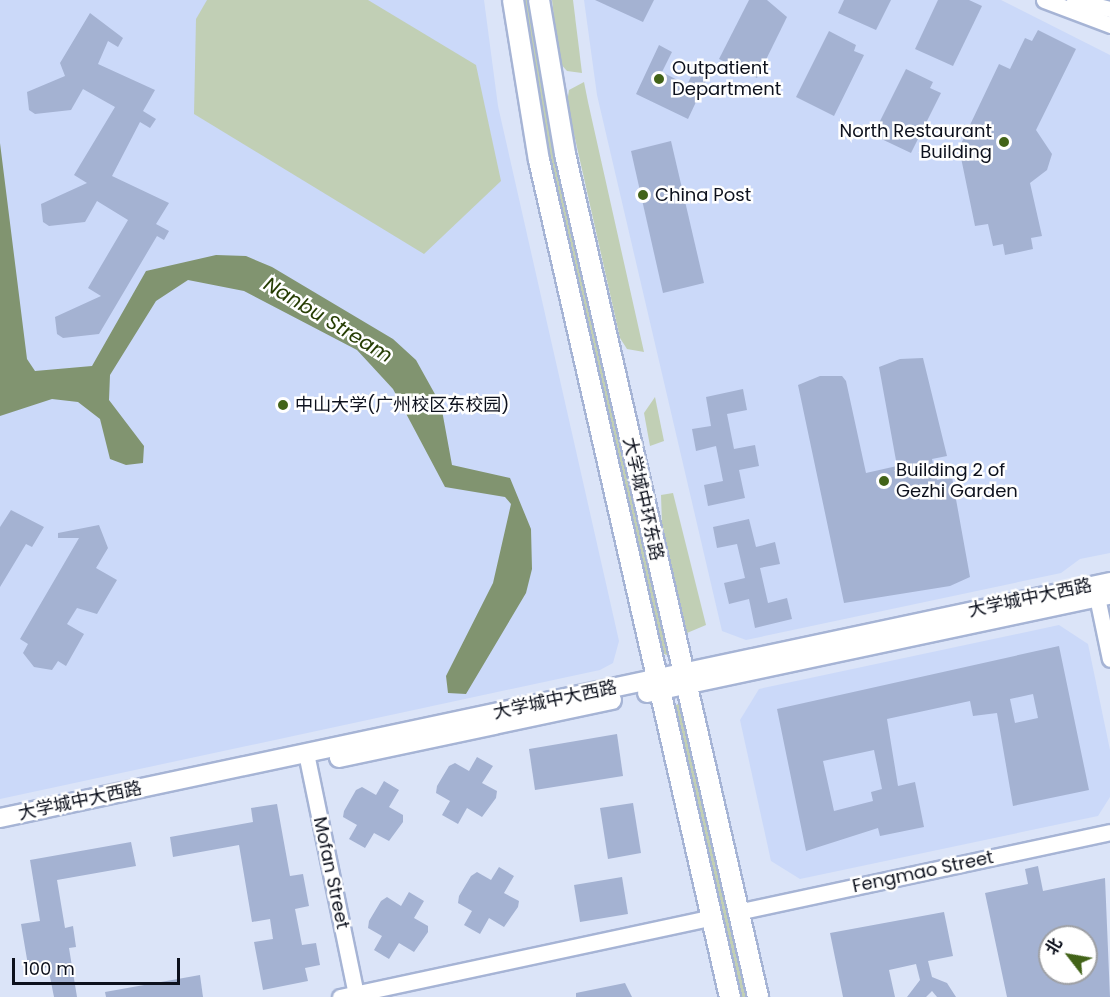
<!DOCTYPE html>
<meta charset="utf-8">
<style>
body{margin:0}
#map{position:relative;width:1110px;height:997px;overflow:hidden;background:#dbe4f8;font-family:Poppins,"Noto Sans SC",sans-serif}
div>[style]{position:absolute}
.built>*{inset:0;background:#cbd9f9}
.green>*{inset:0;background:#c1cfb5}
.water>*{inset:0;background:#819470}
.building>*{inset:0;background:#a4b2d2}
.roads{filter:drop-shadow(2px 0 #a6b4d5) drop-shadow(-2px 0 #a6b4d5) drop-shadow(0 2px #a6b4d5) drop-shadow(0 -2px #a6b4d5)}
.tertiary>*{height:15px;margin:-7.5px;padding:0 7.5px;transform-origin:7.5px;border-radius:7.5px;background:#fff}
.secondary>*{height:18px;margin:-9px;padding:0 9px;transform-origin:9px;border-radius:9px;background:#fff}
.primary>*{height:20px;margin:-10px;padding:0 10px;transform-origin:10px;border-radius:10px;background:#fff}
.dots>*{width:16px;height:16px;translate:-50% -50%;box-sizing:border-box;border:3px solid #fff;border-radius:50%}
span{translate:-50% -50%;white-space:nowrap;text-align:center;line-height:1.15;-webkit-text-stroke:5px #fff;paint-order:stroke}
.poi-label{font-size:18px;color:#0d111d}
.left{translate:0 -50%;text-align:left}
.right{translate:-100% -50%;text-align:right}
.street-label{font-size:18px;color:#0d111d}
.water-label{font-size:20px;color:#263d03;font-style:italic}
.north{position:absolute;left:1038px;top:925px;width:60px;height:60px;box-sizing:border-box;background:#fff;border:2px solid #9ea0a5;border-radius:50%;rotate:301deg;font-size:16px;font-weight:700;line-height:24px;text-align:center;color:#0d111d}
.north::after{content:'';display:block;margin:auto;width:21px;height:27px;background:#426318;clip-path:polygon(50% 0,100% 100%,50% 72%,0 100%)}
.scale{position:absolute;left:12px;top:958px;width:168px;height:27px;box-sizing:border-box;border:3px solid #0d111d;border-top:0;padding-left:8px;font-size:18px;line-height:21px;white-space:nowrap;color:#0d111d;-webkit-text-stroke:4px #fff;paint-order:stroke}
</style>
<div id="map">
<div class="built">
<div style="clip-path:polygon(0 0,484px 0,498px 106px,619px 641px,613px 663px,600px 670px,0 799px)"></div>
<div style="clip-path:polygon(584px 0,1001px 0,1110px 55px,1110px 553px,1080px 559px,1061px 573px,746px 640px,722px 631px,597px 95px)"></div>
<div style="clip-path:polygon(1059px 625px,1088px 644px,1110px 750px,1110px 797px,1098px 816px,800px 879px,771px 861px,740px 720px,759px 689px)"></div>
</div>
<div class="green">
<div style="clip-path:polygon(207px 0,368px 0,476px 65px,501px 181px,424px 254px,194px 114px,196px 19px)"></div>
<div style="clip-path:polygon(521px 0,533px 0,669px 656px,662px 653px,624px 501px,545px 153px)"></div>
<div style="clip-path:polygon(552px 0,573px 0,582px 73px,567px 71px,559px 62px)"></div>
<div style="clip-path:polygon(584px 82px,588px 102px,644px 352px,627px 349px,620px 338px,567px 103px,569px 90px)"></div>
<div style="clip-path:polygon(655px 397px,664px 441px,650px 446px,644px 413px)"></div>
<div style="clip-path:polygon(673px 493px,706px 625px,687px 633px,662px 524px,661px 495px)"></div>
<div style="clip-path:polygon(678px 704px,681px 708px,750px 997px,739px 997px,674px 706px)"></div>
</div>
<div class="water">
<div style="clip-path:polygon(0 143px,27px 359px,35px 371px,92px 366px,146px 271px,216px 255px,246px 256px,272px 267px,393px 339px,416px 360px,441px 405px,452px 465px,510px 478px,531px 529px,532px 569px,526px 593px,466px 694px,448px 693px,446px 676px,493px 583px,511px 504px,505px 497px,445px 487px,393px 389px,357px 350px,244px 291px,188px 280px,156px 301px,110px 375px,109px 400px,144px 446px,143px 463px,126px 465px,110px 459px,100px 419px,78px 402px,52px 399px,0 416px)"></div>
</div>
<div class="building">
<div style="clip-path:polygon(595px 0,654px 0,643px 22px)"></div>
<div style="clip-path:polygon(749px 0,767px 0,787px 17px,757px 78px,719px 59px)"></div>
<div style="clip-path:polygon(844px 0,891px 0,876px 30px,838px 13px)"></div>
<div style="clip-path:polygon(938px 0,969px 0,982px 6px,953px 66px,915px 49px)"></div>
<div style="clip-path:polygon(90px 13px,123px 38px,118px 47px,108px 41px,98px 64px,155px 90px,143px 111px,156px 119px,150px 128px,140px 122px,112px 176px,169px 203px,156px 224px,169px 231px,164px 240px,157px 236px,99px 334px,63px 338px,57px 334px,55px 317px,101px 296px,88px 288px,128px 220px,97px 201px,85px 222px,49px 226px,43px 222px,41px 204px,87px 183px,74px 175px,115px 107px,83px 89px,71px 110px,35px 114px,29px 110px,27px 92px,65px 76px,60px 63px)"></div>
<div style="clip-path:polygon(1038px 30px,1076px 49px,1036px 130px,1052px 154px,1047px 170px,1030px 183px,1042px 236px,1031px 238px,1033px 249px,1005px 255px,1003px 244px,993px 246px,988px 224px,975px 226px,959px 148px,999px 64px,1010px 69px,1025px 38px,1032px 41px)"></div>
<div style="clip-path:polygon(829px 31px,856px 45px,854px 51px,864px 55px,834px 116px,796px 97px)"></div>
<div style="clip-path:polygon(659px 45px,672px 52px,662px 72px,687px 85px,697px 64px,711px 70px,688px 119px,636px 94px)"></div>
<div style="clip-path:polygon(906px 69px,933px 82px,930px 88px,941px 93px,911px 153px,873px 135px)"></div>
<div style="clip-path:polygon(671px 141px,704px 283px,663px 293px,631px 151px)"></div>
<div style="clip-path:polygon(923px 358px,947px 456px,932px 459px,937px 480px,952px 477px,970px 577px,950px 586px,844px 603px,798px 385px,820px 376px,842px 376px,846px 381px,866px 473px,897px 466px,879px 367px,900px 359px)"></div>
<div style="clip-path:polygon(743px 389px,747px 410px,727px 414px,734px 449px,755px 445px,759px 466px,739px 470px,745px 498px,708px 506px,704px 485px,723px 481px,716px 446px,696px 451px,692px 429px,711px 426px,706px 397px)"></div>
<div style="clip-path:polygon(11px 510px,44px 527px,32px 547px,26px 544px,0 587px,0 527px)"></div>
<div style="clip-path:polygon(749px 519px,756px 547px,775px 542px,780px 564px,760px 568px,768px 603px,787px 598px,792px 619px,755px 628px,749px 599px,729px 604px,724px 583px,745px 578px,737px 544px,717px 548px,713px 527px)"></div>
<div style="clip-path:polygon(99px 525px,108px 548px,96px 568px,117px 580px,97px 614px,77px 608px,67px 624px,84px 634px,66px 666px,58px 661px,52px 670px,34px 667px,23px 653px,28px 644px,20px 639px,79px 538px,58px 538px,58px 533px)"></div>
<div style="clip-path:polygon(evenodd,1059px 646px,1089px 790px,1013px 806px,997px 713px,973px 716px,970px 701px,887px 719px,898px 786px,915px 782px,924px 827px,880px 836px,878px 828px,806px 851px,777px 709px,1059px 646px,1033px 694px,1038px 718px,1015px 723px,1010px 699px,1033px 694px,1059px 646px,874px 750px,882px 789px,871px 792px,873px 801px,834px 811px,823px 761px,874px 750px)"></div>
<div style="clip-path:polygon(617px 734px,623px 776px,535px 790px,529px 749px)"></div>
<div style="clip-path:polygon(477px 757px,493px 766px,482px 783px,497px 791px,496px 798px,482px 817px,467px 808px,458px 824px,442px 815px,450px 801px,436px 793px,437px 786px,449px 766px,455px 763px,469px 771px)"></div>
<div style="clip-path:polygon(384px 781px,399px 790px,389px 807px,403px 815px,403px 822px,389px 841px,374px 833px,365px 848px,349px 839px,357px 825px,343px 817px,344px 811px,356px 790px,362px 787px,376px 795px)"></div>
<div style="clip-path:polygon(633px 803px,641px 853px,608px 859px,600px 808px)"></div>
<div style="clip-path:polygon(277px 804px,290px 876px,303px 874px,309px 906px,295px 909px,302px 945px,316px 943px,320px 965px,305px 968px,308px 981px,263px 990px,254px 942px,273px 939px,270px 919px,252px 922px,239px 845px,173px 857px,170px 837px,253px 822px,251px 808px)"></div>
<div style="clip-path:polygon(131px 842px,136px 866px,57px 880px,65px 928px,73px 926px,76px 947px,69px 948px,77px 997px,54px 997px,48px 967px,29px 971px,21px 924px,40px 921px,30px 860px)"></div>
<div style="clip-path:polygon(evenodd,1038px 866px,1043px 891px,1105px 878px,1110px 997px,1007px 997px,985px 893px,1028px 884px,1025px 869px,1038px 866px,1050px 937px,1086px 937px,1086px 973px,1050px 973px,1050px 937px)"></div>
<div style="clip-path:polygon(499px 867px,514px 876px,504px 893px,519px 901px,518px 907px,504px 927px,489px 918px,480px 934px,464px 925px,472px 911px,458px 903px,459px 896px,471px 876px,477px 872px,491px 880px)"></div>
<div style="clip-path:polygon(622px 877px,628px 914px,580px 922px,574px 885px)"></div>
<div style="clip-path:polygon(409px 892px,424px 901px,414px 918px,428px 926px,428px 932px,414px 952px,399px 943px,389px 959px,374px 950px,382px 936px,368px 928px,369px 921px,381px 901px,387px 897px,401px 906px)"></div>
<div style="clip-path:polygon(944px 912px,953px 956px,928px 961px,932px 977px,947px 983px,956px 997px,937px 997px,932px 991px,926px 997px,907px 997px,920px 980px,916px 964px,889px 970px,895px 997px,843px 997px,830px 933px)"></div>
<div style="clip-path:polygon(200px 975px,203px 997px,106px 997px,105px 992px)"></div>
<div style="clip-path:polygon(625px 983px,632px 997px,576px 997px,576px 993px)"></div>
</div>
<div class="roads">
<div class="tertiary">
<div style="left:1044px;top:0;width:71px;rotate:20.7deg"></div>
<div style="left:1074px;top:0;width:37px;rotate:14deg"></div>
<div style="left:1101px;top:586px;width:12px;rotate:110deg"></div>
<div style="left:1097px;top:597px;width:63px;rotate:78.2deg"></div>
<div style="left:306px;top:753px;width:246px;rotate:78.3deg"></div>
<div style="left:737px;top:912px;width:381px;rotate:-12.1deg"></div>
<div style="left:340px;top:997px;width:381px;rotate:-12.1deg"></div>
</div>
<div class="secondary">
<div style="left:647px;top:693px;width:473px;rotate:-12deg"></div>
<div style="left:339px;top:758px;width:279px;rotate:-12deg"></div>
<div style="left:0;top:818px;width:1135px;rotate:-12deg"></div>
</div>
<div class="primary">
<div style="left:513px;top:0;width:162px;rotate:80.8deg"></div>
<div style="left:539px;top:160px;width:859px;rotate:77.15deg"></div>
<div style="left:539px;top:0;width:156px;rotate:80.4deg"></div>
<div style="left:565px;top:154px;width:865px;rotate:77.1deg"></div>
</div>
</div>
<div class="dots">
<div style="left:659px;top:79px;background:#426318"></div>
<div style="left:1004px;top:142px;background:#426318"></div>
<div style="left:643px;top:195px;background:#426318"></div>
<div style="left:283px;top:405px;background:#426318"></div>
<div style="left:884px;top:481px;background:#426318"></div>
</div>
<div class="poi-label">
<span class="left" style="left:672px;top:79px">Outpatient<br>Department</span>
<span class="right" style="left:992px;top:142px">North Restaurant<br>Building</span>
<span class="left" style="left:655px;top:195px">China Post</span>
<span class="left" style="left:295px;top:405px">中山大学(广州校区东校园)</span>
<span class="left" style="left:896px;top:481px">Building 2 of<br>Gezhi Garden</span>
</div>
<div class="street-label">
<span style="left:643px;top:499px;rotate:77deg">大学城中环东路</span>
<span style="left:1030px;top:598px;rotate:-12deg">大学城中大西路</span>
<span style="left:555px;top:700px;rotate:-12deg">大学城中大西路</span>
<span style="left:80px;top:801px;rotate:-12deg">大学城中大西路</span>
<span style="left:923px;top:872px;rotate:-12deg">Fengmao Street</span>
<span style="left:331px;top:873px;rotate:78deg">Mofan Street</span>
</div>
<div class="water-label">
<span style="left:328px;top:320px;rotate:31deg">Nanbu Stream</span>
</div>
<div class="north">北</div>
<div class="scale">100 m</div>
</div>
